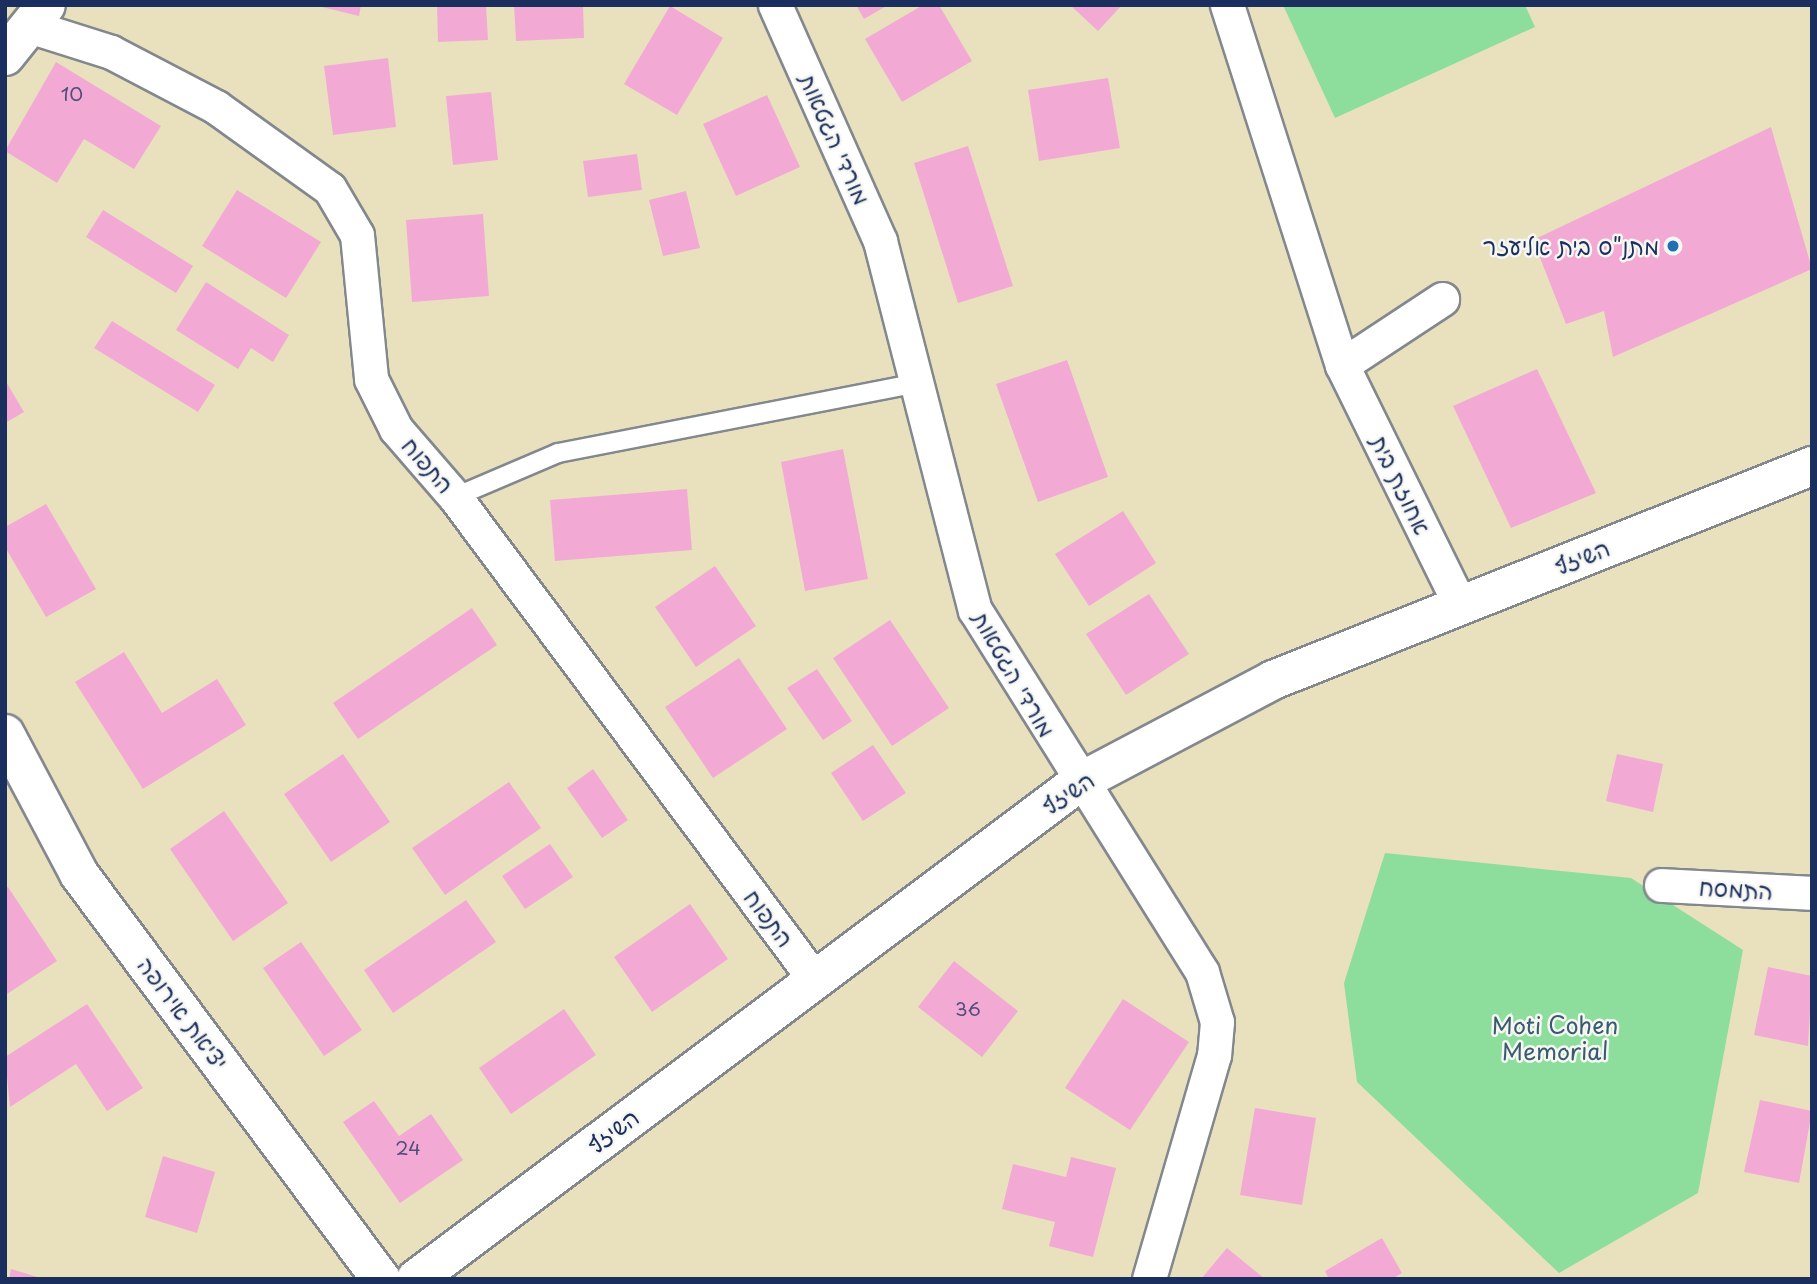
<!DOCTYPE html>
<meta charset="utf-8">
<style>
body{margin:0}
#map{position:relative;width:1817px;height:1284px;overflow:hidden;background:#e9e1bd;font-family:"Playpen Sans","Playpen Sans Hebrew",sans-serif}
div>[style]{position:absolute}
.green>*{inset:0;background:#8dde9d}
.building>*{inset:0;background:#f2aad5}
.roads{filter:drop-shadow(2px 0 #82888e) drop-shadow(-2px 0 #82888e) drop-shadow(0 2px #82888e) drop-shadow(0 -2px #82888e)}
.lane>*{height:18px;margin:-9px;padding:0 9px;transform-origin:9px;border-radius:9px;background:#fff}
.street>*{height:33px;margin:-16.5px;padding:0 16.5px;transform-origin:16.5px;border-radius:16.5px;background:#fff}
.secondary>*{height:38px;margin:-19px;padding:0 19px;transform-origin:19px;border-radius:19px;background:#fff}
.dots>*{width:19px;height:19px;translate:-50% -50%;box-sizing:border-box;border:4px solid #f6f6f2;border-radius:50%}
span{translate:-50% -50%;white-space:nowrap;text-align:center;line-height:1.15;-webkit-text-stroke:5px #f6f6f2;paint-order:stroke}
.number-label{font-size:19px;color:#514e7c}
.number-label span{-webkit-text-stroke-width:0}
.street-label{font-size:23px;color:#1b2f5e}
.poi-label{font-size:23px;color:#1b2f5e}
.right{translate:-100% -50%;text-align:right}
.park-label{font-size:23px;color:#385b6e}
.frame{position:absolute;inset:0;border:7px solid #1b2f5e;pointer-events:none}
</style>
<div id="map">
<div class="green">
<div style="clip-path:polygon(1283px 5px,1525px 5px,1535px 27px,1335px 118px)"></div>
<div style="clip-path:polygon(1385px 853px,1631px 878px,1743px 950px,1698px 1193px,1559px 1273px,1357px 1082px,1344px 983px)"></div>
</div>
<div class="building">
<div style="clip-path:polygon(314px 5px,361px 5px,359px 16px)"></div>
<div style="clip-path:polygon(437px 5px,486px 5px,488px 40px,438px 42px)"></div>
<div style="clip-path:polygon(514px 5px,583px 5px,584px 38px,516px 41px)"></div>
<div style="clip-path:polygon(856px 5px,888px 5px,864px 19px)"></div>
<div style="clip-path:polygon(923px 5px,939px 5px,972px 61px,902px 102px,865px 39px)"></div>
<div style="clip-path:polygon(1070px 5px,1122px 5px,1098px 31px)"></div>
<div style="clip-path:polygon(670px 6px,723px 38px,677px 115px,624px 84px)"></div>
<div style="clip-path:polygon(388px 58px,396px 127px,333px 135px,324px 66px)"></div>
<div style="clip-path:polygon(56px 62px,161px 126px,134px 169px,84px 139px,57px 183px,5px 151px)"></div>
<div style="clip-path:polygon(1108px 78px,1120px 148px,1039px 161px,1028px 90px)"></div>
<div style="clip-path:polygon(491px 92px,498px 160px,453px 165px,446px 96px)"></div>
<div style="clip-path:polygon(767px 95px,800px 167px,736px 196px,703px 124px)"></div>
<div style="clip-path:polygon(1771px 127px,1812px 269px,1613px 357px,1604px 311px,1566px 324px,1533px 240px)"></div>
<div style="clip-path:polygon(968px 146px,1013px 286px,958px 303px,914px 163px)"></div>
<div style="clip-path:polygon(637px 154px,642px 190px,588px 197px,583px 161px)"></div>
<div style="clip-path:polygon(237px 190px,321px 242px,286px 298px,202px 246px)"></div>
<div style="clip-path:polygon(686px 191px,700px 248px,663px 256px,649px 200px)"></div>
<div style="clip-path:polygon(103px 210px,193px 266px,176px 293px,86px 237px)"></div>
<div style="clip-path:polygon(483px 214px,489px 296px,412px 302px,406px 220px)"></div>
<div style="clip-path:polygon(206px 282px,289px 335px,273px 362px,251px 348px,238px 369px,176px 330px)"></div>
<div style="clip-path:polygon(112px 321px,215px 385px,198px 412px,94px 348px)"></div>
<div style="clip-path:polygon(1067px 360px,1108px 477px,1038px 502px,996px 384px)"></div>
<div style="clip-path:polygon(1537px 369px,1596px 493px,1511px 528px,1453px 406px)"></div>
<div style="clip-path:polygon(5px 380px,24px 412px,5px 423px)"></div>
<div style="clip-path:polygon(843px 449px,868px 579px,805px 591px,781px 462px)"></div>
<div style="clip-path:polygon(687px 489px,692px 550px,555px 561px,550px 500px)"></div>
<div style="clip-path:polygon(46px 504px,96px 589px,46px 617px,5px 547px,5px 527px)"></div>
<div style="clip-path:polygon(1123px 511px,1156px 563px,1089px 606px,1055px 554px)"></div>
<div style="clip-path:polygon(715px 566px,756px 626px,696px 667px,655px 607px)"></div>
<div style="clip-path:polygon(1149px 594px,1189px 654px,1126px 695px,1086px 634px)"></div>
<div style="clip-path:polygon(472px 608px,497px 645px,358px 739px,333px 703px)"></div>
<div style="clip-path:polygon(890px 620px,949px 708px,892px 746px,833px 658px)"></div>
<div style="clip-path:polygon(124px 652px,162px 713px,217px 679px,246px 725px,143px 789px,75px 682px)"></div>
<div style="clip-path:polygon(739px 658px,787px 729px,713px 778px,665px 707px)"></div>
<div style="clip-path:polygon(817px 669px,852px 721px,823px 740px,787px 688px)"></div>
<div style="clip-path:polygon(873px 745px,906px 793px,863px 821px,831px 773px)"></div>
<div style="clip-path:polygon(343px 754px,390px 822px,331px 862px,284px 794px)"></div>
<div style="clip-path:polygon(1617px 754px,1663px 764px,1653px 812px,1606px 801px)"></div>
<div style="clip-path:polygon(593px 769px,628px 820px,602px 838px,567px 788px)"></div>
<div style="clip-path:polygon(509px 782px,541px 828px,445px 895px,412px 848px)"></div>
<div style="clip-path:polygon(224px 811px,288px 903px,233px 941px,170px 849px)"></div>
<div style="clip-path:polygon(550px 844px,573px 877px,525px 909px,502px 876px)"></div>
<div style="clip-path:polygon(8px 887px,57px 961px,7px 994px,5px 889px)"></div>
<div style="clip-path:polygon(466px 900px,496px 942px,393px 1013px,364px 970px)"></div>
<div style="clip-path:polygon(690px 904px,728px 959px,652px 1012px,614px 957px)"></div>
<div style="clip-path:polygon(301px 942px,362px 1030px,324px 1056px,263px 968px)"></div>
<div style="clip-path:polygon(954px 961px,1018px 1011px,982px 1057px,918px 1007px)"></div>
<div style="clip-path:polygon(1768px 967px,1812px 976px,1808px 1046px,1754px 1035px)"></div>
<div style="clip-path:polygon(1123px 999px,1189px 1042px,1130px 1130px,1065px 1088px)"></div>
<div style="clip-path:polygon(87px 1004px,143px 1088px,107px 1111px,76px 1064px,10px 1107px,5px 1057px)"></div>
<div style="clip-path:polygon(564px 1009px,596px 1055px,511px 1114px,479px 1068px)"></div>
<div style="clip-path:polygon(1760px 1100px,1812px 1111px,1799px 1183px,1744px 1172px)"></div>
<div style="clip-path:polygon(374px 1101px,399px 1136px,431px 1114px,463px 1160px,400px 1203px,343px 1122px)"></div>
<div style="clip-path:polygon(1255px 1108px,1316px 1118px,1302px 1205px,1240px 1195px)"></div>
<div style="clip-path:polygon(163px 1156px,215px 1172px,197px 1233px,145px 1217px)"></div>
<div style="clip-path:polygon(1071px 1157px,1116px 1168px,1093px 1257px,1049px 1246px,1055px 1222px,1002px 1209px,1013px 1164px,1066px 1177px)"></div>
<div style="clip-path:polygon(1382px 1238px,1402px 1273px,1392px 1279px,1329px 1279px,1325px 1271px)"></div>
<div style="clip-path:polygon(1227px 1248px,1265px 1279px,1201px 1279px)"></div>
<div style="clip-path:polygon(11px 1269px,41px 1278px,41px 1279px,9px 1279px)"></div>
</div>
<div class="roads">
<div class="lane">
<div style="left:455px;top:497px;width:112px;rotate:-23.1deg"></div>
<div style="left:558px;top:453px;width:366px;rotate:-11deg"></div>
</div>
<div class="street">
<div style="left:775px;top:5px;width:258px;rotate:66deg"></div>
<div style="left:880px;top:241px;width:381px;rotate:75.6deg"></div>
<div style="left:975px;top:610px;width:427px;rotate:57.9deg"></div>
<div style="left:1202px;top:972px;width:52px;rotate:73.3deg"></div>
<div style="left:1217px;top:1022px;width:33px;rotate:95deg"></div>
<div style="left:1214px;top:1055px;width:233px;rotate:106.2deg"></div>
<div style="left:1227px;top:5px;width:378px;rotate:72.3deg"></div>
<div style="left:1342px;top:365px;width:267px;rotate:63.8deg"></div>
<div style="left:32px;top:27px;width:83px;rotate:17.6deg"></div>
<div style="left:111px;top:52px;width:119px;rotate:27.6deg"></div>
<div style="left:216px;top:107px;width:140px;rotate:35.7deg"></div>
<div style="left:330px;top:189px;width:53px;rotate:59.6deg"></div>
<div style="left:357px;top:235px;width:145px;rotate:84.4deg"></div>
<div style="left:371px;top:379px;width:56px;rotate:63.4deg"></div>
<div style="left:396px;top:429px;width:90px;rotate:49.1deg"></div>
<div style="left:455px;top:497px;width:602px;rotate:53.3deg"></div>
<div style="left:1342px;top:365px;width:120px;rotate:-33.4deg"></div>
<div style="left:1661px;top:885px;width:151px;rotate:3deg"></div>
</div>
<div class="secondary">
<div style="left:5px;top:56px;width:65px;rotate:-51.2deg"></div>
<div style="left:5px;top:734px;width:158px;rotate:62.1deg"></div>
<div style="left:79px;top:874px;width:505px;rotate:53.29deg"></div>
<div style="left:416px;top:1279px;width:827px;rotate:-36.84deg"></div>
<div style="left:1078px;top:783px;width:221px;rotate:-27.8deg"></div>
<div style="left:1273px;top:680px;width:580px;rotate:-21.65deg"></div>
</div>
</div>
<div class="dots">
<div style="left:1673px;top:246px;background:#1f6fb2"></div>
</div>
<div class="number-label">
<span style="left:72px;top:94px">10</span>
<span style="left:968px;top:1009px">36</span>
<span style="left:408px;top:1148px">24</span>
</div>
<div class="street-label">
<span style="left:835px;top:139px;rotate:66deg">מורדי הגטאות</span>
<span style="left:428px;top:465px;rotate:49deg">התפוח</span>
<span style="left:1401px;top:485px;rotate:64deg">אחוזת בית</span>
<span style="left:1582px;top:557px;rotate:-22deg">השיזף</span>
<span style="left:1014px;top:674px;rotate:60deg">מורדי הגטאות</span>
<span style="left:1068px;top:793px;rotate:-34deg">השיזף</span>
<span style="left:1736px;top:889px;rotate:3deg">התמסח</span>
<span style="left:769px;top:918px;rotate:53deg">התפוח</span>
<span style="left:183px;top:1013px;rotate:53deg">יציאת אירופה</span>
<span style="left:613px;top:1131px;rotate:-37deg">השיזף</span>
</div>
<div class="poi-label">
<span class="right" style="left:1659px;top:246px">מתנ"ס בית אליעזר</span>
</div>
<div class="park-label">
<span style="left:1555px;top:1038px">Moti Cohen<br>Memorial</span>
</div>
<div class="frame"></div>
</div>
